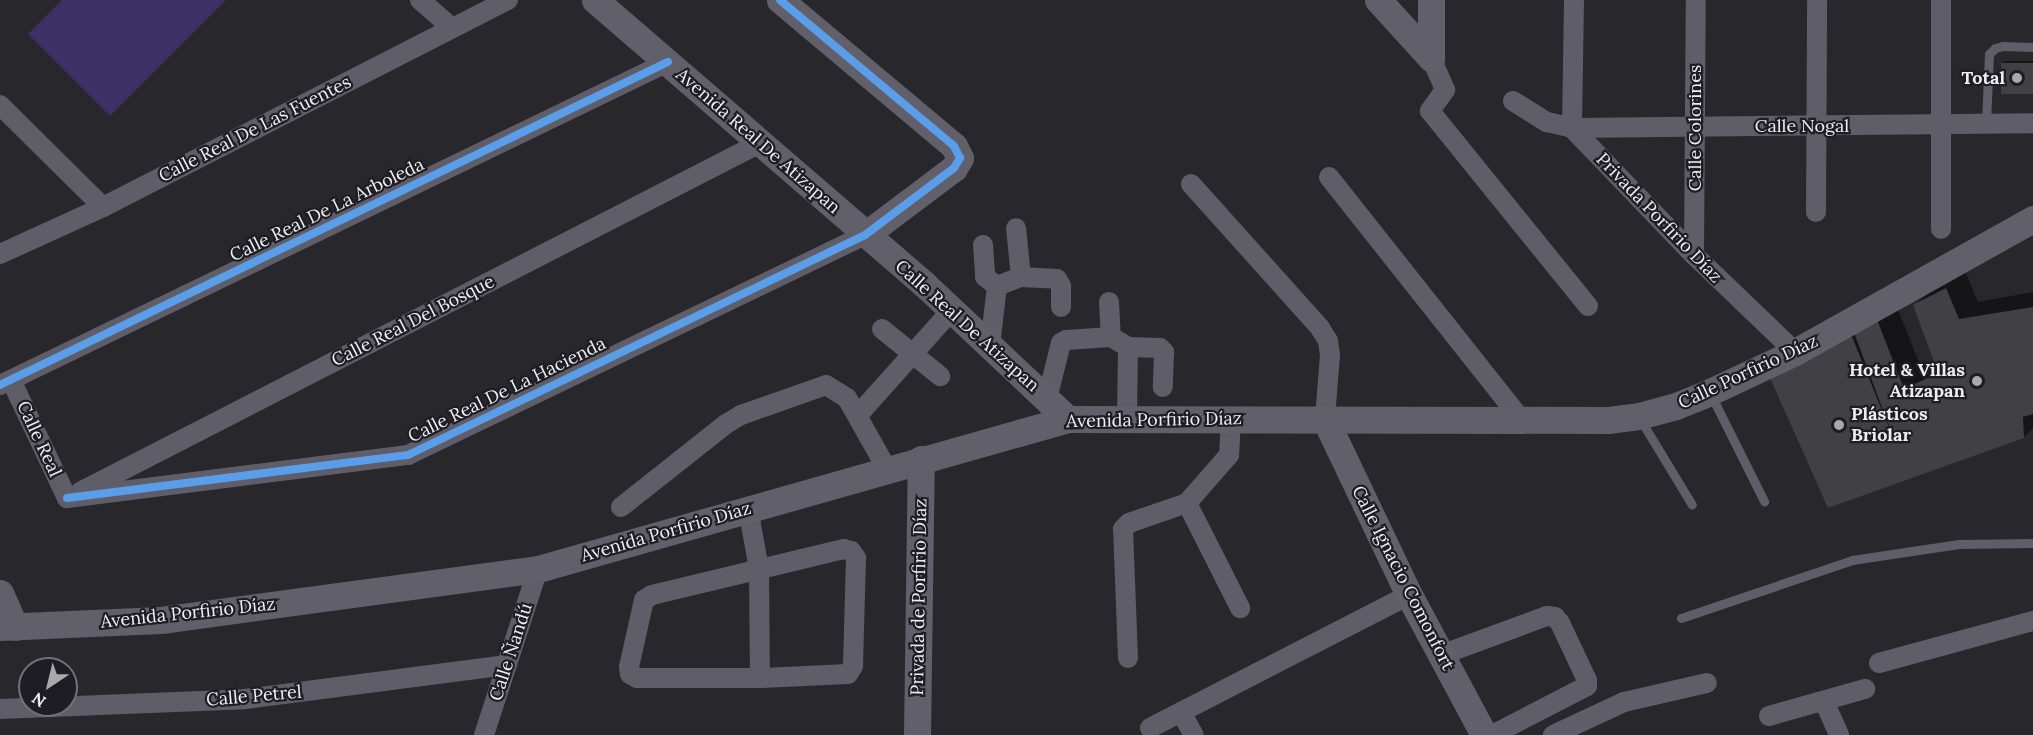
<!DOCTYPE html>
<meta charset="utf-8">
<style>
body{margin:0}
#map{position:relative;width:2033px;height:735px;overflow:hidden;background:#28272c;font-family:Lora,serif}
div>[style]{position:absolute}
.green>*{inset:0;background:#3b3165}
.shadow>*{inset:0;background:#0007}
.building>*{inset:0;background:#414145}
.lane>*{height:9px;margin:-4.5px;padding:0 4.5px;transform-origin:4.5px;border-radius:4.5px;background:#5e5d68}
.street>*{height:20px;margin:-10px;padding:0 10px;transform-origin:10px;border-radius:10px;background:#5e5d68}
.secondary>*{height:27px;margin:-13.5px;padding:0 13.5px;transform-origin:13.5px;border-radius:13.5px;background:#605f6a}
.cycleway>*{height:8px;margin:-4px;padding:0 4px;transform-origin:4px;border-radius:4px;background:#5a9eea}
.dots>*{width:16px;height:16px;translate:-50% -50%;box-sizing:border-box;border:3px solid #1d1d23;border-radius:50%}
span{translate:-50% -50%;white-space:nowrap;text-align:center;line-height:1.15;-webkit-text-stroke:4.5px #1d1d23;paint-order:stroke}
.poi-label{font-size:18px;color:#eeeef2;font-weight:700}
.right{translate:-100% -50%;text-align:right}
.left{translate:0 -50%;text-align:left}
.street-label{font-size:18px;color:#eeeef2}
.north{position:absolute;left:18px;top:657px;width:60px;height:60px;box-sizing:border-box;background:#1d1d23;border:2px solid #717176;border-radius:50%;rotate:215deg;font-size:16px;font-weight:700;line-height:24px;text-align:center;color:#eeeef2}
.north::after{content:'';display:block;margin:auto;width:21px;height:27px;background:#a9a8ad;clip-path:polygon(50% 0,100% 100%,50% 72%,0 100%)}
</style>
<div id="map">
<div class="green">
<div style="clip-path:polygon(62px 0,226px 0,110px 116px,28px 34px)"></div>
</div>
<div class="shadow">
<div style="clip-path:polygon(2005px 61px,2033px 61px,2033px 92px,2002px 64px)"></div>
<div style="clip-path:polygon(1965px 271px,1978px 302px,2033px 292px,2033px 428px,2024px 437px,1909px 479px,1767px 370px,1894px 300px,1923px 372px,1936px 365px,1915px 306px,1933px 287px)"></div>
</div>
<div class="building">
<div style="clip-path:polygon(2001px 63px,2033px 63px,2033px 94px,2001px 94px)"></div>
<div style="clip-path:polygon(1946px 288px,1959px 319px,2033px 307px,2033px 414px,2023px 417px,2024px 438px,1828px 508px,1766px 369px,1850px 332px,1895px 442px,1853px 330px,1876px 317px,1904px 389px,1938px 373px,1913px 305px)"></div>
</div>
<div class="lane">
<div style="left:1986px;top:123px;width:69px;rotate:-87.5deg"></div>
<div style="left:1989px;top:54px;width:8px;rotate:-45deg"></div>
<div style="left:1995px;top:48px;width:8px;rotate:-14deg"></div>
<div style="left:2003px;top:46px;width:30px;rotate:2deg"></div>
<div style="left:1711px;top:395px;width:119px;rotate:63.4deg"></div>
<div style="left:1640px;top:419px;width:100px;rotate:58.8deg"></div>
<div style="left:1681px;top:618px;width:181px;rotate:-18.7deg"></div>
<div style="left:1852px;top:560px;width:108px;rotate:-8.5deg"></div>
<div style="left:1959px;top:544px;width:74px;rotate:-0.8deg"></div>
</div>
<div class="street">
<div style="left:420px;top:0;width:41px;rotate:41.1deg"></div>
<div style="left:1574px;top:0;width:128px;rotate:90.9deg"></div>
<div style="left:1572px;top:128px;width:461px;rotate:-0.6deg"></div>
<div style="left:1431px;top:58px;width:35px;rotate:66deg"></div>
<div style="left:1445px;top:90px;width:26px;rotate:126deg"></div>
<div style="left:1430px;top:111px;width:251px;rotate:51deg"></div>
<div style="left:1513px;top:101px;width:40px;rotate:32deg"></div>
<div style="left:1547px;top:122px;width:26px;rotate:13deg"></div>
<div style="left:1572px;top:128px;width:176px;rotate:46.2deg"></div>
<div style="left:1694px;top:255px;width:140px;rotate:43.8deg"></div>
<div style="left:0;top:105px;width:145px;rotate:44.7deg"></div>
<div style="left:1329px;top:177px;width:309px;rotate:51.6deg"></div>
<div style="left:1191px;top:184px;width:193px;rotate:48.1deg"></div>
<div style="left:1320px;top:328px;width:15px;rotate:58deg"></div>
<div style="left:1328px;top:341px;width:14px;rotate:82deg"></div>
<div style="left:1330px;top:355px;width:64px;rotate:94.5deg"></div>
<div style="left:1816px;top:212px;width:212px;rotate:-89.7deg"></div>
<div style="left:1941px;top:229px;width:229px;rotate:-90deg"></div>
<div style="left:983px;top:245px;width:32px;rotate:86deg"></div>
<div style="left:985px;top:277px;width:15px;rotate:37deg"></div>
<div style="left:997px;top:286px;width:60px;rotate:96.7deg"></div>
<div style="left:0;top:254px;width:113px;rotate:-24.5deg"></div>
<div style="left:103px;top:207px;width:455px;rotate:-27.1deg"></div>
<div style="left:1694px;top:255px;width:255px;rotate:-89.6deg"></div>
<div style="left:1021px;top:277px;width:36px;rotate:3deg"></div>
<div style="left:1057px;top:279px;width:8px;rotate:60deg"></div>
<div style="left:1061px;top:286px;width:21px;rotate:90deg"></div>
<div style="left:997px;top:286px;width:26px;rotate:-21deg"></div>
<div style="left:1021px;top:277px;width:49px;rotate:-95.8deg"></div>
<div style="left:1109px;top:302px;width:35px;rotate:87deg"></div>
<div style="left:882px;top:329px;width:75px;rotate:39deg"></div>
<div style="left:1128px;top:347px;width:32px;rotate:2deg"></div>
<div style="left:1160px;top:348px;width:6px;rotate:45deg"></div>
<div style="left:1164px;top:352px;width:35px;rotate:92deg"></div>
<div style="left:11px;top:380px;width:131px;rotate:64.6deg"></div>
<div style="left:0;top:385px;width:742px;rotate:-25.81deg"></div>
<div style="left:1047px;top:399px;width:58px;rotate:-76deg"></div>
<div style="left:1061px;top:343px;width:6px;rotate:-31deg"></div>
<div style="left:1066px;top:340px;width:45px;rotate:-3.8deg"></div>
<div style="left:1111px;top:337px;width:20px;rotate:30deg"></div>
<div style="left:1128px;top:347px;width:72px;rotate:90.8deg"></div>
<div style="left:858px;top:415px;width:141px;rotate:-48.2deg"></div>
<div style="left:1231px;top:419px;width:36px;rotate:93deg"></div>
<div style="left:1229px;top:455px;width:64px;rotate:131.2deg"></div>
<div style="left:1187px;top:503px;width:118px;rotate:63.2deg"></div>
<div style="left:80px;top:492px;width:764px;rotate:-27.17deg"></div>
<div style="left:67px;top:498px;width:344px;rotate:-7.2deg"></div>
<div style="left:408px;top:455px;width:507px;rotate:-25.71deg"></div>
<div style="left:621px;top:507px;width:134px;rotate:-38.3deg"></div>
<div style="left:726px;top:424px;width:17px;rotate:-31deg"></div>
<div style="left:741px;top:415px;width:90px;rotate:-19.4deg"></div>
<div style="left:826px;top:385px;width:25px;rotate:32deg"></div>
<div style="left:847px;top:398px;width:81px;rotate:60.6deg"></div>
<div style="left:748px;top:508px;width:62px;rotate:79.8deg"></div>
<div style="left:759px;top:569px;width:109px;rotate:89.5deg"></div>
<div style="left:844px;top:549px;width:7px;rotate:16deg"></div>
<div style="left:851px;top:551px;width:9px;rotate:54deg"></div>
<div style="left:856px;top:558px;width:108px;rotate:91.6deg"></div>
<div style="left:853px;top:666px;width:9px;rotate:122deg"></div>
<div style="left:848px;top:674px;width:88px;rotate:177.4deg"></div>
<div style="left:760px;top:678px;width:123px;rotate:180deg"></div>
<div style="left:637px;top:678px;width:8px;rotate:-150deg"></div>
<div style="left:630px;top:674px;width:7px;rotate:-98deg"></div>
<div style="left:629px;top:667px;width:69px;rotate:-77.4deg"></div>
<div style="left:644px;top:600px;width:9px;rotate:-32deg"></div>
<div style="left:652px;top:595px;width:197px;rotate:-13.5deg"></div>
<div style="left:1441px;top:655px;width:113px;rotate:-20.2deg"></div>
<div style="left:1547px;top:616px;width:8px;rotate:7deg"></div>
<div style="left:1555px;top:617px;width:8px;rotate:50deg"></div>
<div style="left:1560px;top:623px;width:63px;rotate:64.7deg"></div>
<div style="left:1587px;top:680px;width:6px;rotate:90deg"></div>
<div style="left:1587px;top:686px;width:107px;rotate:152.7deg"></div>
<div style="left:1128px;top:658px;width:129px;rotate:-92.2deg"></div>
<div style="left:1123px;top:529px;width:8px;rotate:-45deg"></div>
<div style="left:1129px;top:523px;width:61px;rotate:-19deg"></div>
<div style="left:1879px;top:663px;width:160px;rotate:-15.3deg"></div>
<div style="left:1824px;top:701px;width:37px;rotate:66deg"></div>
<div style="left:0;top:709px;width:245px;rotate:-2.3deg"></div>
<div style="left:245px;top:699px;width:264px;rotate:-7.4deg"></div>
<div style="left:1181px;top:712px;width:26px;rotate:61deg"></div>
<div style="left:1769px;top:716px;width:100px;rotate:-15.7deg"></div>
<div style="left:1150px;top:728px;width:291px;rotate:-27.2deg"></div>
<div style="left:484px;top:735px;width:175px;rotate:-72deg"></div>
<div style="left:1553px;top:735px;width:78px;rotate:-24.9deg"></div>
<div style="left:1624px;top:702px;width:85px;rotate:-12.9deg"></div>
</div>
<div class="secondary">
<div style="left:595px;top:0;width:435px;rotate:40.8deg"></div>
<div style="left:924px;top:284px;width:197px;rotate:43.2deg"></div>
<div style="left:780px;top:0;width:227px;rotate:40deg"></div>
<div style="left:954px;top:146px;width:13px;rotate:63deg"></div>
<div style="left:960px;top:158px;width:12px;rotate:121deg"></div>
<div style="left:954px;top:168px;width:111px;rotate:143deg"></div>
<div style="left:1378px;top:0;width:79px;rotate:47.6deg"></div>
<div style="left:1431px;top:58px;width:58px;rotate:-90deg"></div>
<div style="left:1325px;top:419px;width:195px;rotate:64.5deg"></div>
<div style="left:1409px;top:595px;width:159px;rotate:61.8deg"></div>
<div style="left:0;top:593px;width:37px;rotate:66deg"></div>
<div style="left:0;top:627px;width:161px;rotate:-2.5deg"></div>
<div style="left:161px;top:620px;width:380px;rotate:-7.7deg"></div>
<div style="left:538px;top:569px;width:551px;rotate:-15.8deg"></div>
<div style="left:1068px;top:419px;width:540px;rotate:0.11deg"></div>
<div style="left:1608px;top:420px;width:31px;rotate:-7deg"></div>
<div style="left:1639px;top:416px;width:38px;rotate:-15deg"></div>
<div style="left:1676px;top:406px;width:37px;rotate:-22deg"></div>
<div style="left:1710px;top:392px;width:94px;rotate:-25.2deg"></div>
<div style="left:1795px;top:352px;width:273px;rotate:-29.2deg"></div>
<div style="left:917px;top:735px;width:276px;rotate:-89.2deg"></div>
</div>
<div class="cycleway">
<div style="left:0;top:385px;width:742px;rotate:-25.81deg"></div>
<div style="left:67px;top:498px;width:344px;rotate:-7.2deg"></div>
<div style="left:408px;top:455px;width:507px;rotate:-25.71deg"></div>
<div style="left:865px;top:235px;width:111px;rotate:-37deg"></div>
<div style="left:954px;top:168px;width:12px;rotate:-59deg"></div>
<div style="left:960px;top:158px;width:13px;rotate:-117deg"></div>
<div style="left:954px;top:146px;width:227px;rotate:-140deg"></div>
</div>
<div class="dots">
<div style="left:2017px;top:78px;background:#a9a8ad"></div>
<div style="left:1977px;top:381px;background:#a9a8ad"></div>
<div style="left:1839px;top:425px;background:#a9a8ad"></div>
</div>
<div class="poi-label">
<span class="right" style="left:2005px;top:78px">Total</span>
<span class="right" style="left:1965px;top:381px">Hotel &amp; Villas<br>Atizapan</span>
<span class="left" style="left:1851px;top:425px">Plásticos<br>Briolar</span>
</div>
<div class="street-label">
<span style="left:1802px;top:126px">Calle Nogal</span>
<span style="left:1695px;top:128px;rotate:-90deg">Calle Colorines</span>
<span style="left:255px;top:129px;rotate:-27deg">Calle Real De Las Fuentes</span>
<span style="left:758px;top:141px;rotate:41deg">Avenida Real De Atizapan</span>
<span style="left:327px;top:210px;rotate:-26deg">Calle Real De La Arboleda</span>
<span style="left:1659px;top:218px;rotate:46deg">Privada Porfirio Díaz</span>
<span style="left:413px;top:321px;rotate:-27deg">Calle Real Del Bosque</span>
<span style="left:967px;top:326px;rotate:42deg">Calle Real De Atizapan</span>
<span style="left:1748px;top:372px;rotate:-25deg">Calle Porfirio Díaz</span>
<span style="left:507px;top:390px;rotate:-26deg">Calle Real De La Hacienda</span>
<span style="left:1154px;top:420px;rotate:-1deg">Avenida Porfirio Díaz</span>
<span style="left:39px;top:439px;rotate:65deg">Calle Real</span>
<span style="left:666px;top:532px;rotate:-16deg">Avenida Porfirio Díaz</span>
<span style="left:1403px;top:578px;rotate:63deg">Calle Ignacio Comonfort</span>
<span style="left:919px;top:597px;rotate:-89deg">Privada de Porfirio Díaz</span>
<span style="left:188px;top:613px;rotate:-6deg">Avenida Porfirio Díaz</span>
<span style="left:511px;top:652px;rotate:-72deg">Calle Ñandú</span>
<span style="left:254px;top:696px;rotate:-5deg">Calle Petrel</span>
</div>
<div class="north">N</div>
</div>
